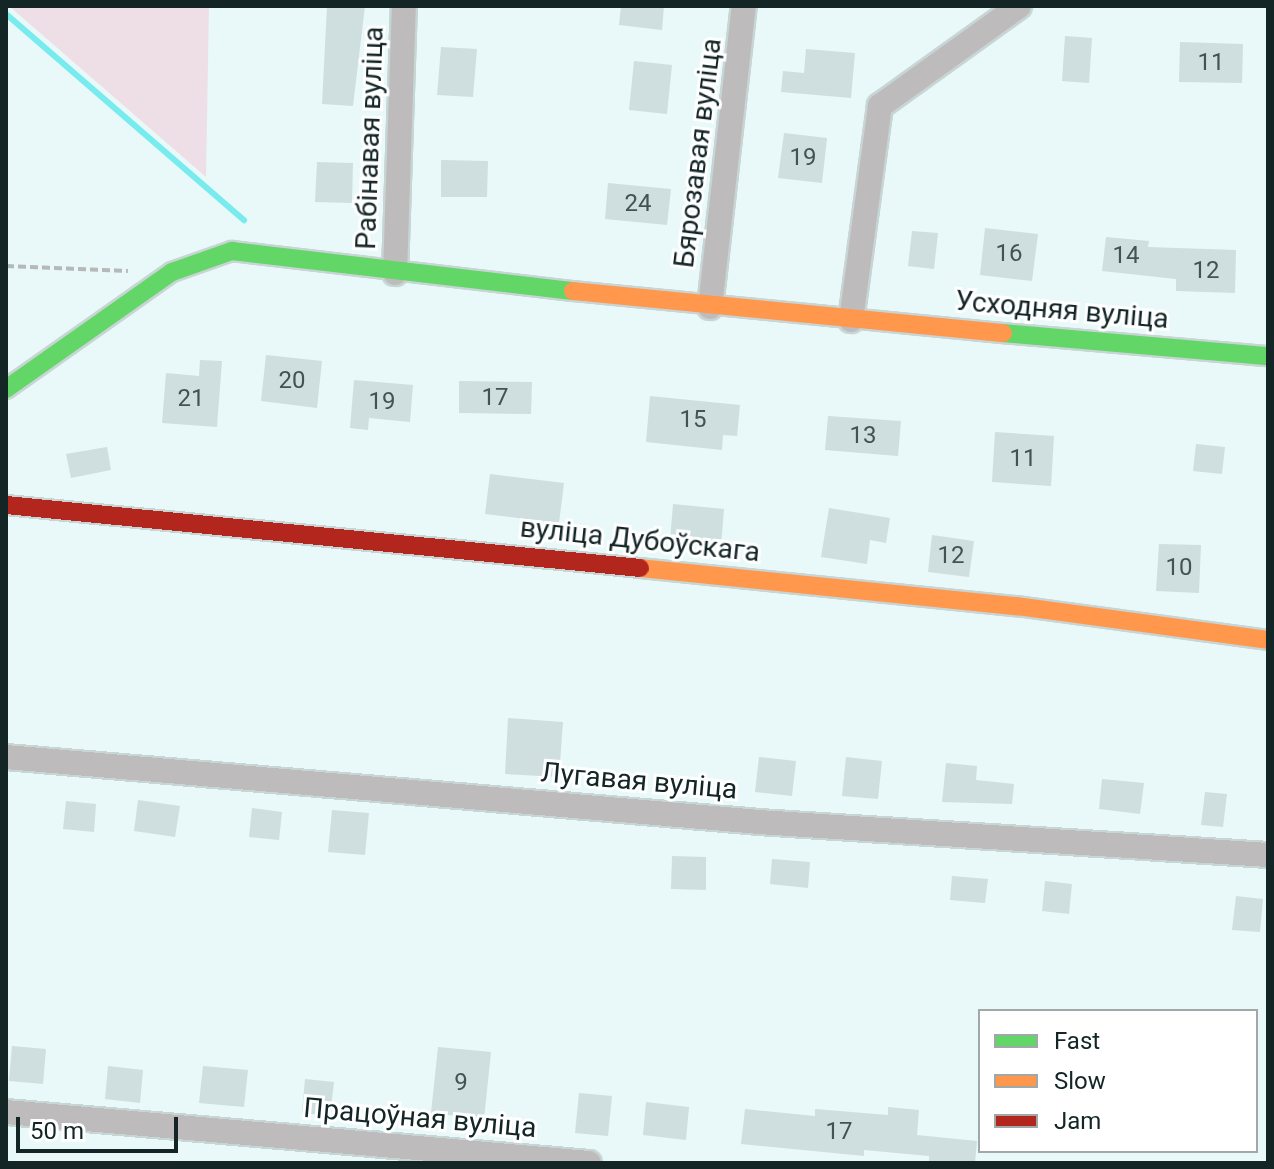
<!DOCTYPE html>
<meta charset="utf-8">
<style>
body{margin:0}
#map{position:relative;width:1274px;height:1169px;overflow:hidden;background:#e9f8f8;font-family:Roboto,sans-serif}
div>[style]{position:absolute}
.green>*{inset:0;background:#eedfe6}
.stream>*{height:6px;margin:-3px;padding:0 3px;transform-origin:3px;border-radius:3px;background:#78ebee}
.building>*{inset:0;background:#cfdede}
.path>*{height:4px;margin-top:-2px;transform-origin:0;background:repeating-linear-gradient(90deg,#b5b9ba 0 8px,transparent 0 12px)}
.roads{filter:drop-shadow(2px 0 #c8d5d5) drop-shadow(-2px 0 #c8d5d5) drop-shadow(0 2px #c8d5d5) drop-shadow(0 -2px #c8d5d5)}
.street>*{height:24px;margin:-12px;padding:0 12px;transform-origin:12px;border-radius:12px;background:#bebbbc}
.fast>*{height:18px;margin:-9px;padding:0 9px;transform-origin:9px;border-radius:9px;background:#63d668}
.slow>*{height:18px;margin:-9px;padding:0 9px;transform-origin:9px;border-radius:9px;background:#ff974d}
.jam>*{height:18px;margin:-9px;padding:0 9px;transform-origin:9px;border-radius:9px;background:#b3261e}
span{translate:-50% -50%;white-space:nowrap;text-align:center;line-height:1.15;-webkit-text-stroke:6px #fff;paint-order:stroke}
.number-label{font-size:24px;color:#425353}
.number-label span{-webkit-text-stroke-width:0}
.street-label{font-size:28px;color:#132525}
.frame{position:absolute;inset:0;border:8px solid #132525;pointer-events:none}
.legend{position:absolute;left:978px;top:1009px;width:280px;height:144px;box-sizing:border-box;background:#fff;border:2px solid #a1a8a8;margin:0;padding:10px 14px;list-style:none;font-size:24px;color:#132525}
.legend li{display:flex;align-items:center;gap:16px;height:40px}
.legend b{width:40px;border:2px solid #a1a8a8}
.scale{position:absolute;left:16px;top:1117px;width:162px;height:36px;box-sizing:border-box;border:4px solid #132525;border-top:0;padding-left:10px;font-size:24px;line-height:28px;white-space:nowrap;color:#132525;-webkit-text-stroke:6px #fff;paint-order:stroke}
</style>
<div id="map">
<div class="green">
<div style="clip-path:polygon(9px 6px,209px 6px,206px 177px)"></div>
</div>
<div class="stream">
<div style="left:6px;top:14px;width:315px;rotate:40.9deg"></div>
</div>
<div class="building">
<div style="clip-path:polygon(327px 6px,365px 6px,353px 106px,322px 104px)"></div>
<div style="clip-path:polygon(621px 6px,664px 6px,662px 30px,619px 25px)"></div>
<div style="clip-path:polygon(1065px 36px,1092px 38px,1089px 83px,1062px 81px)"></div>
<div style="clip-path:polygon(1180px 42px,1243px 44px,1242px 83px,1179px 82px)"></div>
<div style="clip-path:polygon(441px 47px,477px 49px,473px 97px,437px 95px)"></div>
<div style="clip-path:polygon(806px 49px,855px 53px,851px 98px,781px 92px,783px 71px,804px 73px)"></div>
<div style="clip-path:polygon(634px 61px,672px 65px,667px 114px,629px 110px)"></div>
<div style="clip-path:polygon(784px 133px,827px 138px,822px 183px,778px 178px)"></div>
<div style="clip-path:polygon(441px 160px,488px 161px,487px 197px,441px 197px)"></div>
<div style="clip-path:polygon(317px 162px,353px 163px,352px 203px,315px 202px)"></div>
<div style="clip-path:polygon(608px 183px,671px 189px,667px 225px,605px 219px)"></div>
<div style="clip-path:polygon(985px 228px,1038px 234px,1032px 281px,980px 275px)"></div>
<div style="clip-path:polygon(912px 231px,938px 233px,934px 269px,908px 266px)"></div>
<div style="clip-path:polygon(1106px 237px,1149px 241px,1148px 247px,1236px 250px,1235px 293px,1176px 291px,1176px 279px,1102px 271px)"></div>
<div style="clip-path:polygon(266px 355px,322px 361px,317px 408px,261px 401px)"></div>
<div style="clip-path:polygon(200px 360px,222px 361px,217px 427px,162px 423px,166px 373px,199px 376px)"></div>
<div style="clip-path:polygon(354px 380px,413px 385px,410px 422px,369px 418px,368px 430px,350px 428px)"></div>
<div style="clip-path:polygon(459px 381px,532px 382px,531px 414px,459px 413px)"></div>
<div style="clip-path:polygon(650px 396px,740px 405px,737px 436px,723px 435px,722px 450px,646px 442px)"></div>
<div style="clip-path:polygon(828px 416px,901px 421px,898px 456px,825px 450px)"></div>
<div style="clip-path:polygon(995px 432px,1054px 436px,1051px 486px,992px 482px)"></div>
<div style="clip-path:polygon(1196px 444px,1225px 447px,1222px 474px,1193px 471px)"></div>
<div style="clip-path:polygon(107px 447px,111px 470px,71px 478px,66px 454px)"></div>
<div style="clip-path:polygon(490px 474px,564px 483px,559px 523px,485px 514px)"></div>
<div style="clip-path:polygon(673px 504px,724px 509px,721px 546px,670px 541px)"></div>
<div style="clip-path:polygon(829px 508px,890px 518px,886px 543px,870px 540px,867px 564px,821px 557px)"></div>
<div style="clip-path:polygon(932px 535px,974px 541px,969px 577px,928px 572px)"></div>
<div style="clip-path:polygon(1159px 544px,1201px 545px,1199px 593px,1156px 591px)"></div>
<div style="clip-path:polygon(508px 718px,563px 722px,559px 777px,505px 774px)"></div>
<div style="clip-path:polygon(759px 757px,796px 761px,792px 796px,755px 792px)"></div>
<div style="clip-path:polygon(846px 757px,882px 761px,878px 799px,842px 796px)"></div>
<div style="clip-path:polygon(946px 763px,977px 766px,976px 780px,1014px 784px,1012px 804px,942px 802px)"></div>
<div style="clip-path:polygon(1102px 779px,1144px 783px,1140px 814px,1099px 809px)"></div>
<div style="clip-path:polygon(1205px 792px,1227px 794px,1223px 827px,1201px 825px)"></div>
<div style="clip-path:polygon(138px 800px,180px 806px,175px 837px,134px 831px)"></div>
<div style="clip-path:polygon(66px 801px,96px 804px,94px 832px,63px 829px)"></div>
<div style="clip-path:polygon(252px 808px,282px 812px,279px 840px,249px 837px)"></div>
<div style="clip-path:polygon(332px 810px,369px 813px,365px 855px,328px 852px)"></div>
<div style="clip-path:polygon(672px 856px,706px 857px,706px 890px,671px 889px)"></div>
<div style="clip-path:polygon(772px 859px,810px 862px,808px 888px,770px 884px)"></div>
<div style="clip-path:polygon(952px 876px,988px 879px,985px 903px,950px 900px)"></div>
<div style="clip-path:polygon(1045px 881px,1072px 884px,1069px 914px,1042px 911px)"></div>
<div style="clip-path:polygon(1236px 896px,1263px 899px,1260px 932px,1232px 930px)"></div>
<div style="clip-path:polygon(12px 1046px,46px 1049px,43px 1084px,9px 1081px)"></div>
<div style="clip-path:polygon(438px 1047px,491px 1052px,484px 1119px,431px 1113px)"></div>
<div style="clip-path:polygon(108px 1066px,143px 1070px,140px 1103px,105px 1099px)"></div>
<div style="clip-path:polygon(203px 1066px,248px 1070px,244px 1107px,199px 1103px)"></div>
<div style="clip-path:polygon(305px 1079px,334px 1082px,330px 1116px,302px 1113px)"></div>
<div style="clip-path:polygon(579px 1093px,612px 1096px,608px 1136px,575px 1133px)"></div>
<div style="clip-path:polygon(646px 1102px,689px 1107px,686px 1140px,643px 1135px)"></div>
<div style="clip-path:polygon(888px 1107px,919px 1110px,917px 1135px,977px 1141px,975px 1163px,929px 1163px,929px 1156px,864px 1150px,864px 1156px,741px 1144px,745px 1109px,815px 1116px,815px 1109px,888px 1115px)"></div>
</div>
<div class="path">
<div style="left:6px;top:266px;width:122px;rotate:2.3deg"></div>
</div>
<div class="roads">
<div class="street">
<div style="left:395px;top:273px;width:267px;rotate:-88.1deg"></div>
<div style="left:710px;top:307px;width:303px;rotate:-83.6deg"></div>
<div style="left:851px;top:320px;width:216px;rotate:-82.3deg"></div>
<div style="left:880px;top:106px;width:171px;rotate:-35.7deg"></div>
<div style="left:6px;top:757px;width:756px;rotate:4.93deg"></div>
<div style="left:759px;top:822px;width:510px;rotate:3.71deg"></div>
<div style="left:6px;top:1112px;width:585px;rotate:5deg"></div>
</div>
<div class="fast">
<div style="left:1003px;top:333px;width:266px;rotate:5deg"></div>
<div style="left:6px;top:389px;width:203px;rotate:-35.2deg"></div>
<div style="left:172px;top:272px;width:64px;rotate:-19.3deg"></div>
<div style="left:232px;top:251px;width:343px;rotate:6.7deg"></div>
</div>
<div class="slow">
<div style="left:573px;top:291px;width:432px;rotate:5.6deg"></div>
<div style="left:640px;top:568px;width:379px;rotate:5.8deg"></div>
<div style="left:1017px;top:606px;width:253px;rotate:7.7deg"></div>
</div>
<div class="jam">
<div style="left:6px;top:505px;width:637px;rotate:5.67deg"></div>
</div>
</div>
<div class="number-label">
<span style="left:1211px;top:63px">11</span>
<span style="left:803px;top:158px">19</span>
<span style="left:638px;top:204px">24</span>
<span style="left:1009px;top:254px">16</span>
<span style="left:1126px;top:256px">14</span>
<span style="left:1206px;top:271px">12</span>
<span style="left:292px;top:381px">20</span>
<span style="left:495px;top:398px">17</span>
<span style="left:191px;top:399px">21</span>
<span style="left:382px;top:402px">19</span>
<span style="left:693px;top:420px">15</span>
<span style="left:863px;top:436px">13</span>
<span style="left:1023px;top:459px">11</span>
<span style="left:951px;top:556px">12</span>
<span style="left:1179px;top:568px">10</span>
<span style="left:461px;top:1083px">9</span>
<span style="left:839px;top:1132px">17</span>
</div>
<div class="street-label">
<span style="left:370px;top:138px;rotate:-88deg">Рабінавая вуліца</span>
<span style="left:698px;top:153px;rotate:-83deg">Бярозавая вуліца</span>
<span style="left:1062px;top:310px;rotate:5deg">Усходняя вуліца</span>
<span style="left:640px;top:540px;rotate:6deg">вуліца Дубоўскага</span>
<span style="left:639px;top:781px;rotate:5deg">Лугавая вуліца</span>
<span style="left:420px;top:1118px;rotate:5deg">Працоўная вуліца</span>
</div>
<div class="frame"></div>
<ul class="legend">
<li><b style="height:10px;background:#63d668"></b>Fast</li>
<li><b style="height:10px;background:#ff974d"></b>Slow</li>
<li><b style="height:10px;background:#b3261e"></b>Jam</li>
</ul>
<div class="scale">50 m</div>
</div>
